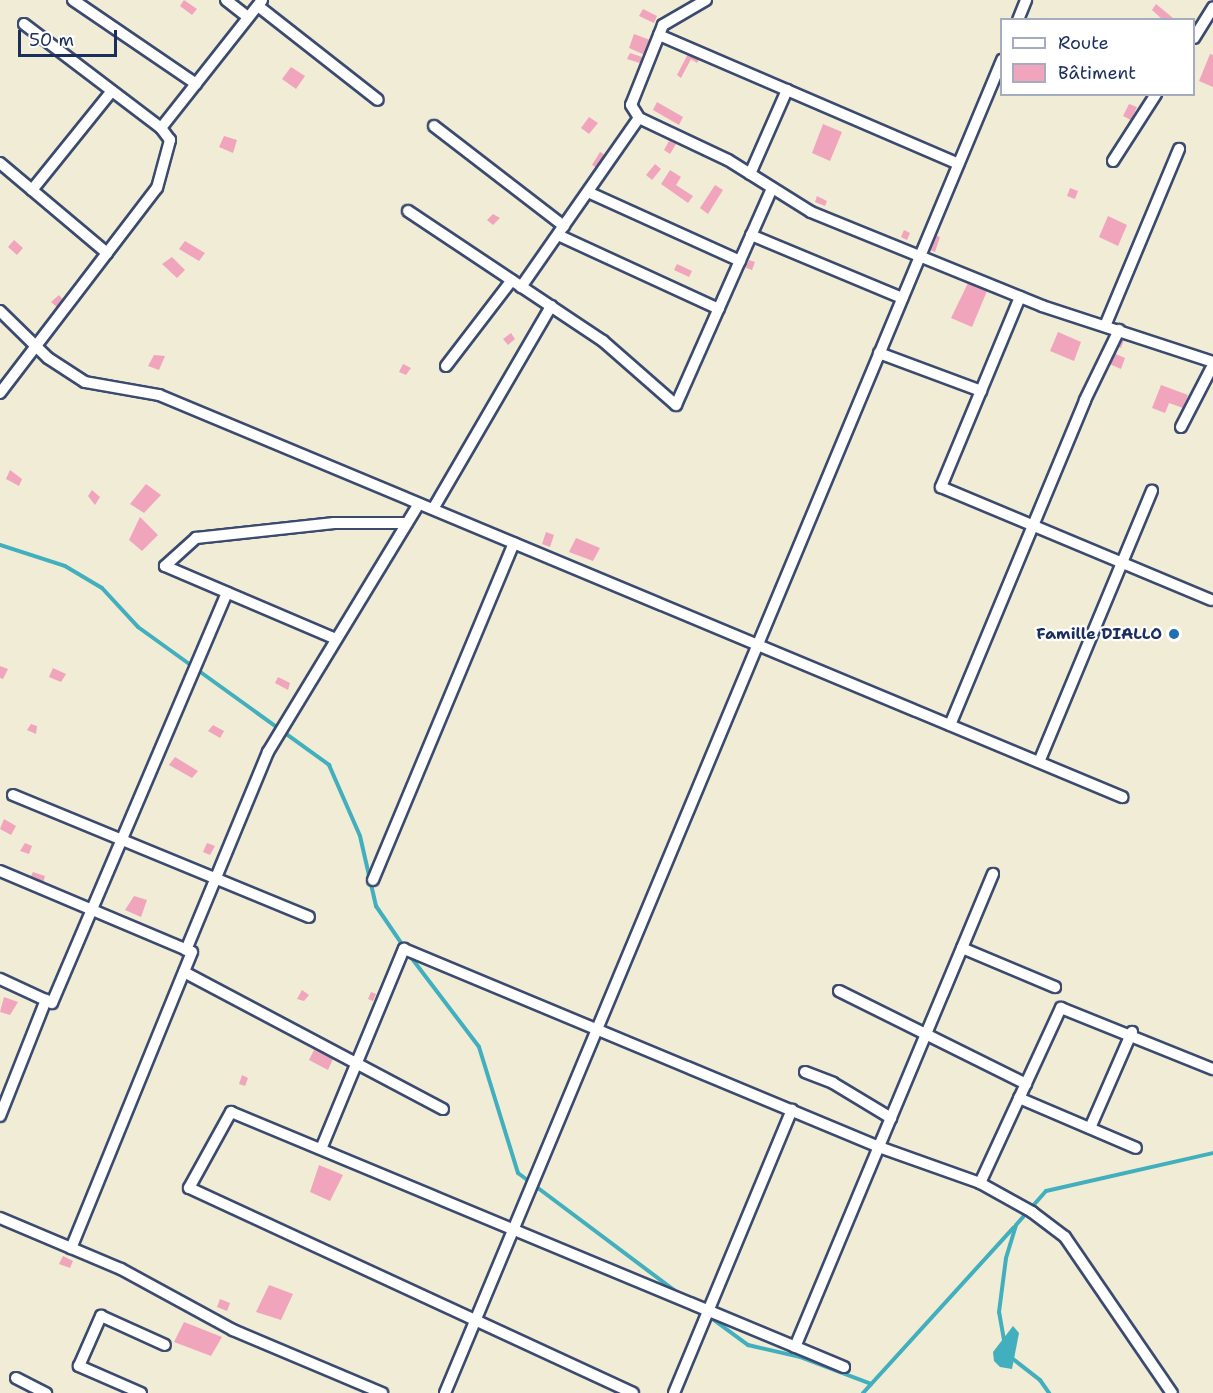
<!DOCTYPE html>
<meta charset="utf-8">
<style>
body{margin:0}
#map{position:relative;width:1213px;height:1393px;overflow:hidden;background:#f1ecd5;font-family:"Shantell Sans",sans-serif}
div>[style]{position:absolute}
.water>*{inset:0;background:#41afbd}
.stream>*{height:4px;margin:-2px;padding:0 2px;transform-origin:2px;border-radius:2px;background:#41afbd}
.building>*{inset:0;background:#f0a5bd}
.roads{filter:drop-shadow(2px 0 #3b4b70) drop-shadow(-2px 0 #3b4b70) drop-shadow(0 2px #3b4b70) drop-shadow(0 -2px #3b4b70)}
.minor>*{height:10px;margin:-5px;padding:0 5px;transform-origin:5px;border-radius:5px;background:#fff}
.dots>*{width:16px;height:16px;translate:-50% -50%;box-sizing:border-box;border:3px solid #fff;border-radius:50%}
span{translate:-50% -50%;white-space:nowrap;text-align:center;line-height:1.15;-webkit-text-stroke:4.5px #fff;paint-order:stroke}
.poi-label{font-size:16px;color:#1b2f5e;font-weight:700}
.right{translate:-100% -50%;text-align:right}
.legend{position:absolute;left:1000px;top:18px;width:195px;height:78px;box-sizing:border-box;background:#fff;border:2px solid #a4acbf;margin:0;padding:8px 10px;list-style:none;font-size:18px;color:#1b2f5e}
.legend li{display:flex;align-items:center;gap:12px;height:30px}
.legend b{width:30px;border:2px solid #a4acbf}
.scale{position:absolute;left:18px;top:30px;width:99px;height:27px;box-sizing:border-box;border:3px solid #1b2f5e;border-top:0;padding-left:8px;font-size:18px;line-height:21px;white-space:nowrap;color:#1b2f5e;-webkit-text-stroke:4px #fff;paint-order:stroke}
</style>
<div id="map">
<div class="water">
<div style="clip-path:polygon(1013px 1326px,1019px 1333px,1012px 1369px,1000px 1367px,994px 1361px,993px 1352px)"></div>
</div>
<div class="stream">
<div style="left:0;top:545px;width:68px;rotate:17.9deg"></div>
<div style="left:65px;top:566px;width:43px;rotate:30.7deg"></div>
<div style="left:102px;top:588px;width:53px;rotate:47.3deg"></div>
<div style="left:138px;top:627px;width:236px;rotate:35.8deg"></div>
<div style="left:329px;top:765px;width:77px;rotate:66.4deg"></div>
<div style="left:360px;top:836px;width:72px;rotate:77.1deg"></div>
<div style="left:376px;top:906px;width:50px;rotate:55.7deg"></div>
<div style="left:410px;top:956px;width:114px;rotate:52.8deg"></div>
<div style="left:479px;top:1047px;width:132px;rotate:72.8deg"></div>
<div style="left:518px;top:1173px;width:201px;rotate:36.9deg"></div>
<div style="left:707px;top:1315px;width:51px;rotate:36.2deg"></div>
<div style="left:748px;top:1345px;width:53px;rotate:13deg"></div>
<div style="left:800px;top:1357px;width:76px;rotate:20.8deg"></div>
<div style="left:1004px;top:1340px;width:28px;rotate:-100deg"></div>
<div style="left:999px;top:1312px;width:54px;rotate:-82.6deg"></div>
<div style="left:1006px;top:1258px;width:34px;rotate:-73deg"></div>
<div style="left:1016px;top:1225px;width:45px;rotate:-48.6deg"></div>
<div style="left:1046px;top:1191px;width:171px;rotate:-12.8deg"></div>
<div style="left:1013px;top:1359px;width:34px;rotate:38deg"></div>
<div style="left:1040px;top:1380px;width:16px;rotate:55deg"></div>
<div style="left:863px;top:1393px;width:224px;rotate:-47.7deg"></div>
</div>
<div class="building">
<div style="clip-path:polygon(184px 0,197px 9px,192px 15px,180px 6px)"></div>
<div style="clip-path:polygon(1156px 4px,1173px 18px,1171px 20px,1163px 20px,1152px 10px)"></div>
<div style="clip-path:polygon(643px 9px,657px 16px,654px 23px,639px 16px)"></div>
<div style="clip-path:polygon(634px 34px,650px 40px,645px 55px,629px 48px)"></div>
<div style="clip-path:polygon(690px 50px,701px 56px,697px 63px,691px 59px,681px 78px,677px 75px)"></div>
<div style="clip-path:polygon(630px 53px,645px 58px,643px 64px,627px 59px)"></div>
<div style="clip-path:polygon(1210px 54px,1213px 55px,1213px 87px,1199px 81px)"></div>
<div style="clip-path:polygon(291px 67px,305px 76px,296px 89px,282px 79px)"></div>
<div style="clip-path:polygon(657px 102px,683px 117px,679px 125px,653px 110px)"></div>
<div style="clip-path:polygon(1129px 104px,1137px 107px,1131px 120px,1123px 116px)"></div>
<div style="clip-path:polygon(589px 117px,598px 123px,589px 134px,581px 128px)"></div>
<div style="clip-path:polygon(823px 124px,842px 132px,830px 161px,812px 153px)"></div>
<div style="clip-path:polygon(224px 136px,237px 140px,233px 153px,219px 147px)"></div>
<div style="clip-path:polygon(669px 141px,676px 144px,670px 154px,664px 150px)"></div>
<div style="clip-path:polygon(600px 152px,607px 156px,599px 169px,592px 165px)"></div>
<div style="clip-path:polygon(655px 164px,661px 169px,652px 180px,646px 175px)"></div>
<div style="clip-path:polygon(670px 170px,681px 177px,676px 185px,693px 196px,688px 203px,661px 184px)"></div>
<div style="clip-path:polygon(715px 185px,723px 190px,708px 214px,700px 208px)"></div>
<div style="clip-path:polygon(1070px 188px,1078px 191px,1075px 199px,1067px 196px)"></div>
<div style="clip-path:polygon(817px 196px,827px 201px,825px 206px,815px 202px)"></div>
<div style="clip-path:polygon(493px 214px,500px 218px,493px 225px,487px 220px)"></div>
<div style="clip-path:polygon(1108px 216px,1127px 225px,1118px 246px,1099px 237px)"></div>
<div style="clip-path:polygon(904px 230px,910px 233px,907px 240px,901px 237px)"></div>
<div style="clip-path:polygon(932px 234px,940px 237px,935px 252px,927px 249px)"></div>
<div style="clip-path:polygon(14px 240px,23px 248px,17px 255px,8px 247px)"></div>
<div style="clip-path:polygon(185px 241px,205px 253px,199px 261px,179px 249px)"></div>
<div style="clip-path:polygon(172px 257px,185px 270px,177px 278px,162px 264px)"></div>
<div style="clip-path:polygon(749px 260px,755px 262px,752px 270px,746px 268px)"></div>
<div style="clip-path:polygon(677px 264px,692px 271px,689px 277px,674px 270px)"></div>
<div style="clip-path:polygon(968px 283px,987px 291px,972px 327px,951px 318px)"></div>
<div style="clip-path:polygon(59px 295px,66px 303px,59px 309px,51px 302px)"></div>
<div style="clip-path:polygon(1058px 332px,1081px 342px,1074px 361px,1050px 351px)"></div>
<div style="clip-path:polygon(511px 333px,515px 339px,508px 345px,503px 339px)"></div>
<div style="clip-path:polygon(1117px 338px,1124px 340px,1121px 348px,1115px 346px)"></div>
<div style="clip-path:polygon(1111px 352px,1125px 358px,1121px 369px,1107px 363px)"></div>
<div style="clip-path:polygon(154px 355px,165px 356px,159px 370px,148px 366px)"></div>
<div style="clip-path:polygon(403px 364px,411px 368px,406px 375px,399px 372px)"></div>
<div style="clip-path:polygon(1161px 385px,1188px 395px,1183px 408px,1169px 403px,1165px 413px,1152px 408px)"></div>
<div style="clip-path:polygon(10px 470px,22px 479px,19px 486px,6px 479px)"></div>
<div style="clip-path:polygon(146px 484px,161px 495px,144px 513px,130px 504px)"></div>
<div style="clip-path:polygon(92px 490px,100px 497px,95px 505px,88px 496px)"></div>
<div style="clip-path:polygon(140px 517px,158px 535px,142px 551px,129px 540px)"></div>
<div style="clip-path:polygon(546px 532px,554px 535px,550px 547px,542px 544px)"></div>
<div style="clip-path:polygon(576px 538px,600px 548px,593px 561px,569px 552px)"></div>
<div style="clip-path:polygon(0 666px,8px 669px,3px 679px,0 678px)"></div>
<div style="clip-path:polygon(53px 668px,66px 674px,61px 682px,49px 677px)"></div>
<div style="clip-path:polygon(278px 677px,290px 683px,288px 690px,275px 683px)"></div>
<div style="clip-path:polygon(31px 724px,37px 726px,36px 734px,27px 730px)"></div>
<div style="clip-path:polygon(213px 725px,224px 731px,220px 738px,208px 731px)"></div>
<div style="clip-path:polygon(175px 757px,198px 771px,192px 778px,169px 765px)"></div>
<div style="clip-path:polygon(4px 819px,16px 826px,11px 835px,0 829px)"></div>
<div style="clip-path:polygon(25px 843px,32px 846px,29px 854px,20px 851px)"></div>
<div style="clip-path:polygon(207px 843px,215px 846px,210px 855px,203px 852px)"></div>
<div style="clip-path:polygon(33px 872px,45px 876px,43px 883px,30px 878px)"></div>
<div style="clip-path:polygon(134px 896px,147px 900px,141px 917px,125px 910px)"></div>
<div style="clip-path:polygon(302px 990px,309px 995px,304px 1001px,297px 999px)"></div>
<div style="clip-path:polygon(371px 992px,376px 994px,373px 1001px,368px 999px)"></div>
<div style="clip-path:polygon(4px 997px,18px 1002px,10px 1015px,0 1012px)"></div>
<div style="clip-path:polygon(314px 1050px,333px 1059px,328px 1070px,309px 1060px)"></div>
<div style="clip-path:polygon(242px 1075px,248px 1078px,245px 1086px,239px 1084px)"></div>
<div style="clip-path:polygon(319px 1165px,343px 1175px,330px 1201px,310px 1192px)"></div>
<div style="clip-path:polygon(63px 1256px,73px 1261px,70px 1268px,59px 1264px)"></div>
<div style="clip-path:polygon(269px 1285px,293px 1294px,281px 1320px,256px 1312px)"></div>
<div style="clip-path:polygon(220px 1299px,230px 1303px,227px 1311px,217px 1307px)"></div>
<div style="clip-path:polygon(184px 1322px,222px 1337px,211px 1356px,174px 1342px)"></div>
</div>
<div class="roads">
<div class="minor">
<div style="left:73px;top:0;width:149px;rotate:34.3deg"></div>
<div style="left:226px;top:0;width:28px;rotate:38deg"></div>
<div style="left:706px;top:0;width:50px;rotate:149.8deg"></div>
<div style="left:663px;top:25px;width:86px;rotate:111.8deg"></div>
<div style="left:631px;top:105px;width:15px;rotate:58deg"></div>
<div style="left:639px;top:118px;width:98px;rotate:25.3deg"></div>
<div style="left:728px;top:160px;width:98px;rotate:32.1deg"></div>
<div style="left:811px;top:212px;width:249px;rotate:22.1deg"></div>
<div style="left:1042px;top:306px;width:180px;rotate:18.1deg"></div>
<div style="left:258px;top:6px;width:152px;rotate:38.1deg"></div>
<div style="left:1018px;top:20px;width:22px;rotate:-68deg"></div>
<div style="left:659px;top:35px;width:326px;rotate:23.3deg"></div>
<div style="left:1194px;top:38px;width:36px;rotate:-58deg"></div>
<div style="left:434px;top:126px;width:164px;rotate:37.6deg"></div>
<div style="left:161px;top:128px;width:163px;rotate:-51.7deg"></div>
<div style="left:1113px;top:161px;width:80px;rotate:-57.3deg"></div>
<div style="left:0;top:163px;width:140px;rotate:40.1deg"></div>
<div style="left:750px;top:174px;width:92px;rotate:-66.2deg"></div>
<div style="left:32px;top:190px;width:127px;rotate:-51.1deg"></div>
<div style="left:588px;top:192px;width:167px;rotate:24.4deg"></div>
<div style="left:408px;top:211px;width:234px;rotate:33.7deg"></div>
<div style="left:603px;top:341px;width:97px;rotate:41.2deg"></div>
<div style="left:676px;top:405px;width:237px;rotate:-66.1deg"></div>
<div style="left:558px;top:235px;width:177px;rotate:24.7deg"></div>
<div style="left:751px;top:235px;width:164px;rotate:22.6deg"></div>
<div style="left:521px;top:287px;width:206px;rotate:-55.1deg"></div>
<div style="left:1020px;top:297px;width:206px;rotate:112.6deg"></div>
<div style="left:941px;top:487px;width:293px;rotate:22.7deg"></div>
<div style="left:0;top:311px;width:67px;rotate:44.4deg"></div>
<div style="left:48px;top:358px;width:44px;rotate:33deg"></div>
<div style="left:85px;top:382px;width:75px;rotate:10deg"></div>
<div style="left:159px;top:395px;width:1044px;rotate:22.66deg"></div>
<div style="left:1105px;top:326px;width:192px;rotate:-67.3deg"></div>
<div style="left:879px;top:353px;width:109px;rotate:20.4deg"></div>
<div style="left:446px;top:366px;width:108px;rotate:-52.5deg"></div>
<div style="left:0;top:393px;width:258px;rotate:-52.6deg"></div>
<div style="left:157px;top:188px;width:50px;rotate:-74.8deg"></div>
<div style="left:170px;top:140px;width:15px;rotate:-127deg"></div>
<div style="left:161px;top:128px;width:172px;rotate:-142.8deg"></div>
<div style="left:1181px;top:427px;width:70px;rotate:-62.7deg"></div>
<div style="left:433px;top:509px;width:235px;rotate:-59.8deg"></div>
<div style="left:336px;top:639px;width:186px;rotate:-156.9deg"></div>
<div style="left:165px;top:566px;width:42px;rotate:-42.1deg"></div>
<div style="left:196px;top:538px;width:139px;rotate:-6.2deg"></div>
<div style="left:334px;top:523px;width:73px"></div>
<div style="left:950px;top:725px;width:352px;rotate:-67.4deg"></div>
<div style="left:1085px;top:400px;width:78px;rotate:-64.1deg"></div>
<div style="left:1039px;top:762px;width:294px;rotate:-67.4deg"></div>
<div style="left:13px;top:795px;width:320px;rotate:22.4deg"></div>
<div style="left:0;top:871px;width:208px;rotate:22.9deg"></div>
<div style="left:192px;top:952px;width:320px;rotate:112.2deg"></div>
<div style="left:373px;top:880px;width:365px;rotate:-67.3deg"></div>
<div style="left:962px;top:948px;width:101px;rotate:22.8deg"></div>
<div style="left:186px;top:950px;width:214px;rotate:-67.5deg"></div>
<div style="left:268px;top:752px;width:290px;rotate:-58.7deg"></div>
<div style="left:184px;top:972px;width:293px;rotate:27.9deg"></div>
<div style="left:0;top:979px;width:57px;rotate:24.8deg"></div>
<div style="left:52px;top:1003px;width:446px;rotate:-66.9deg"></div>
<div style="left:839px;top:991px;width:209px;rotate:26.4deg"></div>
<div style="left:805px;top:1072px;width:30px;rotate:21deg"></div>
<div style="left:833px;top:1083px;width:68px;rotate:31.1deg"></div>
<div style="left:1019px;top:1098px;width:127px;rotate:23.1deg"></div>
<div style="left:0;top:1116px;width:125px;rotate:-68.4deg"></div>
<div style="left:1090px;top:1128px;width:105px;rotate:-66.4deg"></div>
<div style="left:321px;top:1149px;width:217px;rotate:-67.5deg"></div>
<div style="left:404px;top:949px;width:515px;rotate:22.63deg"></div>
<div style="left:879px;top:1147px;width:107px;rotate:19.6deg"></div>
<div style="left:980px;top:1183px;width:60px;rotate:29.1deg"></div>
<div style="left:1032px;top:1212px;width:41px;rotate:37.1deg"></div>
<div style="left:1065px;top:1237px;width:189px;rotate:55.6deg"></div>
<div style="left:980px;top:1183px;width:193px;rotate:-65.2deg"></div>
<div style="left:1061px;top:1008px;width:164px;rotate:21.9deg"></div>
<div style="left:0;top:1218px;width:131px;rotate:22.9deg"></div>
<div style="left:121px;top:1269px;width:128px;rotate:28.6deg"></div>
<div style="left:233px;top:1330px;width:162px;rotate:22.9deg"></div>
<div style="left:795px;top:1347px;width:513px;rotate:-67.29deg"></div>
<div style="left:16px;top:1378px;width:34px;rotate:27deg"></div>
<div style="left:141px;top:1393px;width:68px;rotate:-156.5deg"></div>
<div style="left:79px;top:1366px;width:55px;rotate:-66.3deg"></div>
<div style="left:101px;top:1316px;width:70px;rotate:24.4deg"></div>
<div style="left:445px;top:1393px;width:1445px;rotate:-67.32deg"></div>
<div style="left:633px;top:1393px;width:489px;rotate:-155.2deg"></div>
<div style="left:189px;top:1188px;width:87px;rotate:-61.1deg"></div>
<div style="left:231px;top:1112px;width:664px;rotate:22.59deg"></div>
<div style="left:674px;top:1393px;width:307px;rotate:-67.4deg"></div>
</div>
</div>
<div class="dots">
<div style="left:1174px;top:634px;background:#1f6fb2"></div>
</div>
<div class="poi-label">
<span class="right" style="left:1162px;top:634px">Famille DIALLO</span>
</div>
<ul class="legend">
<li><b style="height:8px;background:#fff"></b>Route</li>
<li><b style="height:16px;background:#f0a5bd"></b>Bâtiment</li>
</ul>
<div class="scale">50 m</div>
</div>
